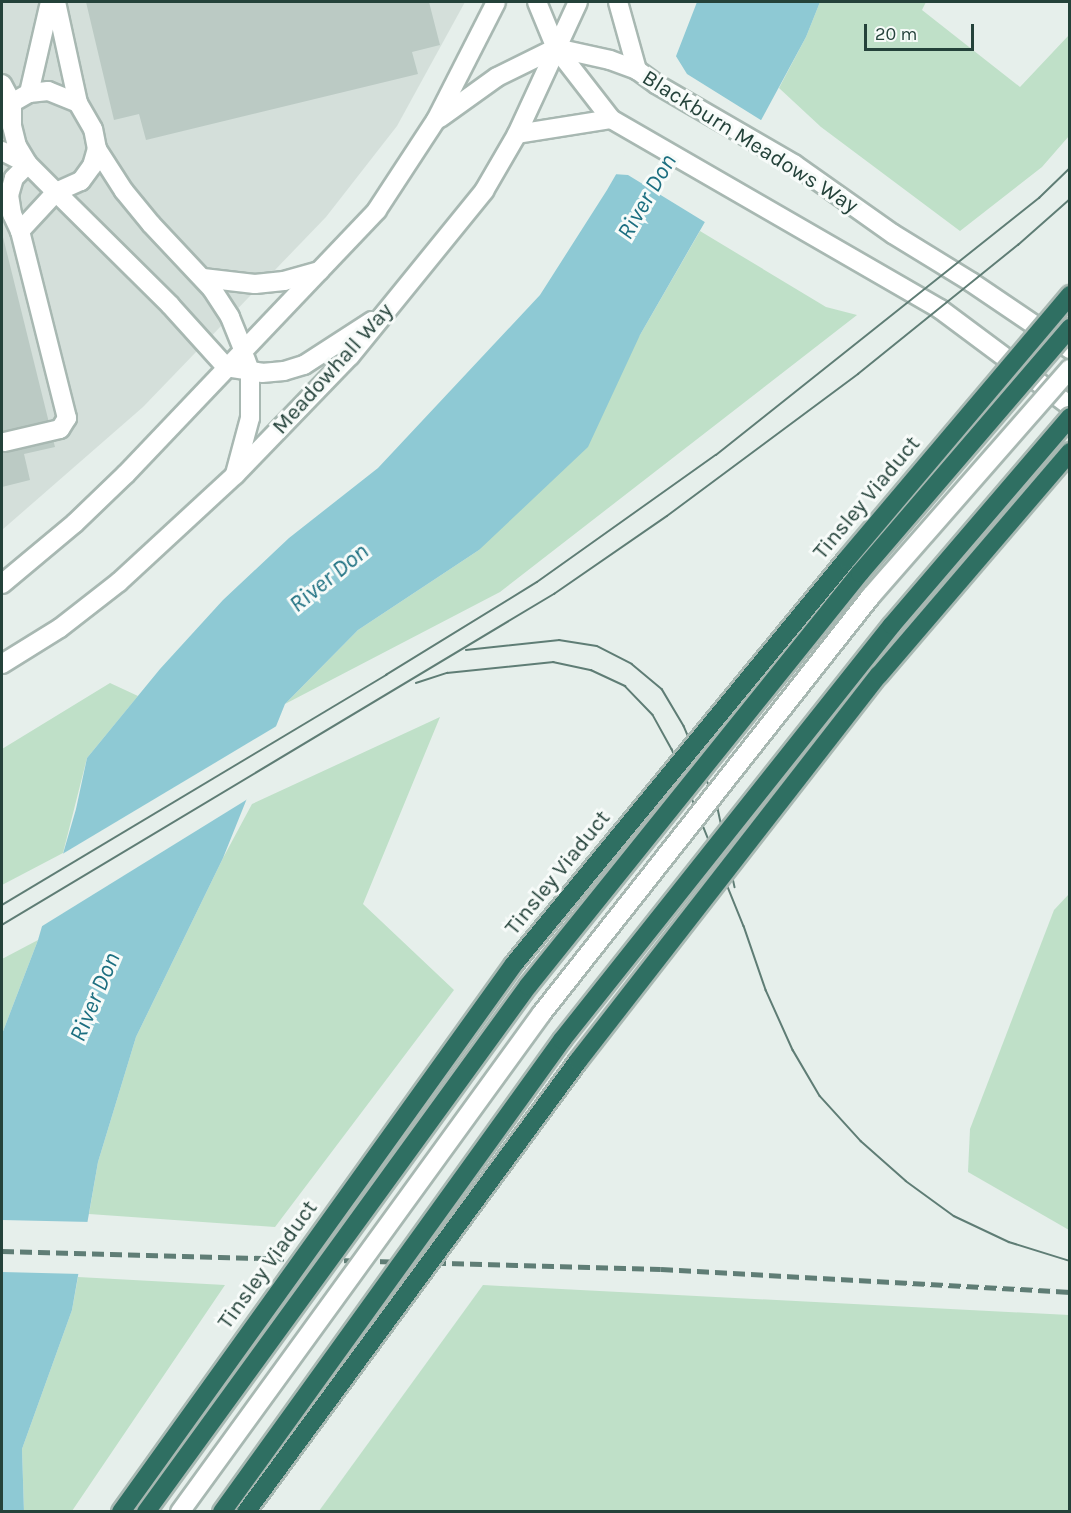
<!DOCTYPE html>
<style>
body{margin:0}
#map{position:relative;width:1071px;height:1513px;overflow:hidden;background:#e6efeb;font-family:Karla,sans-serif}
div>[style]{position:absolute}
.built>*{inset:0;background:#d4dfda}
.green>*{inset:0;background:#bfe0c8}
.water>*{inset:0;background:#8ec9d4}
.pier>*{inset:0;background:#e6efeb}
.building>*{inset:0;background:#bbcac4}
.roads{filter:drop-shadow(2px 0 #a8b8b2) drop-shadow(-2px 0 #a8b8b2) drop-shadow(0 2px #a8b8b2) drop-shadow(0 -2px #a8b8b2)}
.lane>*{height:18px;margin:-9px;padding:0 9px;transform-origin:9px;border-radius:9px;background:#fff}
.secondary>*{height:18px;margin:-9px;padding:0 9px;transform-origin:9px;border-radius:9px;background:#fff}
.tram>*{height:1.5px;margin:-0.75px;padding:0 0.75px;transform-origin:0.75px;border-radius:0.75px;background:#5f7d75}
.rail>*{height:4.5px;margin-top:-2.25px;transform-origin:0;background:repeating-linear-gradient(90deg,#5f7d75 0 12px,transparent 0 18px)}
.bridges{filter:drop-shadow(2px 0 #a8b8b2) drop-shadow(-2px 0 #a8b8b2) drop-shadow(0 2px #a8b8b2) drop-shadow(0 -2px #a8b8b2)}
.lane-bridge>*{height:18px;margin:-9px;padding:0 9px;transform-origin:9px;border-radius:9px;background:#fff}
.highway-bridge>*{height:18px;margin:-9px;padding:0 9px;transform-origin:9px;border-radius:9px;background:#2f6f62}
span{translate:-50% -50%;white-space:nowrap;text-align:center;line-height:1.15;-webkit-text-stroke:6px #f7fbf9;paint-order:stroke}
.street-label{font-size:22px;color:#24423a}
.water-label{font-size:24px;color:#1c6f80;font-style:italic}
.frame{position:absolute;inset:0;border:3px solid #24423a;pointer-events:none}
.scale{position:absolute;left:864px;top:24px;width:110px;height:27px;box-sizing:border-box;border:3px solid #24423a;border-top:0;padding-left:8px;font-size:18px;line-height:21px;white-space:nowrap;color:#24423a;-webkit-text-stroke:4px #f7fbf9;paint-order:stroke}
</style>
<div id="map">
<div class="built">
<div style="clip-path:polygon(2px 2px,465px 2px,397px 126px,326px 217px,143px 407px,2px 530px)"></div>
</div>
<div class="green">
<div style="clip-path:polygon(820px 2px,926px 2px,922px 10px,1020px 87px,1069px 35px,1069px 136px,1042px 167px,960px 231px,821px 127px,779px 88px,806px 37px)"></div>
<div style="clip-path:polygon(700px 231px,826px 307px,857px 315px,500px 592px,285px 704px,358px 630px,479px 550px,640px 335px)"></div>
<div style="clip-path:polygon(110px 683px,138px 696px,87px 758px,63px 853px,2px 885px,2px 749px)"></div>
<div style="clip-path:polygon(440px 717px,363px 904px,454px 990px,275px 1227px,89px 1214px,98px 1162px,136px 1037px,223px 858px,252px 804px)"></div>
<div style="clip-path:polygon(1069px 894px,1069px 1230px,968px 1172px,970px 1129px,1054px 910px)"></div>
<div style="clip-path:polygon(38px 940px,2px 1034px,2px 959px)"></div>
<div style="clip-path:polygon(78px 1277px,225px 1285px,72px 1511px,24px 1511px,22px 1449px,72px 1310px)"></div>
<div style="clip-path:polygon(483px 1285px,1069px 1315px,1069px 1511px,319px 1511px)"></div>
</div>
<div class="water">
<div style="clip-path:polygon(697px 2px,820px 2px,806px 37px,725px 187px,640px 335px,588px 447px,479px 550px,358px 630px,285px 704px,223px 858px,136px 1037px,98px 1162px,72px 1310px,22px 1449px,24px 1512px,2px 1511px,2px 1034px,38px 940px,76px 809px,87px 758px,160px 669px,223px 600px,289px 538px,378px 468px,540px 295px,607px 190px,659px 100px)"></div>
</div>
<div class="pier">
<div style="clip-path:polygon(674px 53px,687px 74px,764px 122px,708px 224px,628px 175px,613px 174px,657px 98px)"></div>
<div style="clip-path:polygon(280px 724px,251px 797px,39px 928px,59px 856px)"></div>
<div style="clip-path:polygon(2px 1220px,91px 1222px,81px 1274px,2px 1272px)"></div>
</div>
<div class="building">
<div style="clip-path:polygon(86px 2px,429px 2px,440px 45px,412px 52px,418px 74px,146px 140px,139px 114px,114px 120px)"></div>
<div style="clip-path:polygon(2px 233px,55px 447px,24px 454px,30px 480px,2px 487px)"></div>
</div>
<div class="roads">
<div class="lane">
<div style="left:56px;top:2px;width:103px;rotate:77.7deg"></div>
<div style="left:2px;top:84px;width:21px;rotate:62deg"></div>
<div style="left:29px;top:93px;width:93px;rotate:-77deg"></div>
<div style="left:97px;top:149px;width:50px;rotate:57.3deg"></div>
<div style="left:124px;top:191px;width:43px;rotate:50.7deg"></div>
<div style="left:151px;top:224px;width:89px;rotate:46.8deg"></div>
<div style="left:212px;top:289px;width:33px;rotate:57deg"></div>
<div style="left:230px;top:317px;width:35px;rotate:68deg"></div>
<div style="left:2px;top:151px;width:29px;rotate:27deg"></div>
<div style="left:28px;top:164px;width:20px;rotate:135deg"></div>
<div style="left:14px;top:178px;width:18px;rotate:106deg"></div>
<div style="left:9px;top:195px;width:19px;rotate:81deg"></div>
<div style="left:12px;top:214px;width:19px;rotate:65deg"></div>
<div style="left:20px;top:231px;width:193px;rotate:75.9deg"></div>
<div style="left:67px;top:418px;width:13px;rotate:122deg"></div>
<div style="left:60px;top:429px;width:57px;rotate:166.9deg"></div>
<div style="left:20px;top:231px;width:53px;rotate:-47.3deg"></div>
<div style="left:56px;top:192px;width:27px;rotate:-24deg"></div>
<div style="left:81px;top:181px;width:19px;rotate:-54deg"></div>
<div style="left:92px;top:166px;width:18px;rotate:-74deg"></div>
<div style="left:97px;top:149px;width:20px;rotate:-101deg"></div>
<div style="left:93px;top:129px;width:30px;rotate:-120deg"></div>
<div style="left:78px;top:103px;width:32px;rotate:-158deg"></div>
<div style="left:48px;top:91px;width:19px;rotate:174deg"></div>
<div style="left:29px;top:93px;width:20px;rotate:150deg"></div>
<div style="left:12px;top:103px;width:23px;rotate:90deg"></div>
<div style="left:12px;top:126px;width:21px;rotate:76deg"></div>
<div style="left:17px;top:146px;width:21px;rotate:59deg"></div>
<div style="left:28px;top:164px;width:40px;rotate:45deg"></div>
<div style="left:56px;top:192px;width:161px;rotate:44.7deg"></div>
<div style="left:170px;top:305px;width:84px;rotate:47.9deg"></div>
</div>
<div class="secondary">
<div style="left:537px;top:2px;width:50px;rotate:67.6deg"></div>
<div style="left:556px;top:48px;width:90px;rotate:52.2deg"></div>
<div style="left:611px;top:119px;width:380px;rotate:30deg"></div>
<div style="left:940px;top:309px;width:162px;rotate:36.7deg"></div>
<div style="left:618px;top:2px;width:71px;rotate:74.4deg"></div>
<div style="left:556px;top:48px;width:55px;rotate:12.5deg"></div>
<div style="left:610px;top:60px;width:29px;rotate:20deg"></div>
<div style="left:637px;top:70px;width:24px;rotate:36deg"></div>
<div style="left:656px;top:84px;width:160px;rotate:30.1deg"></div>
<div style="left:794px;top:164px;width:121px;rotate:35.3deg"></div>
<div style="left:893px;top:234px;width:92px;rotate:31.6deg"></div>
<div style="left:971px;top:282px;width:120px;rotate:34.1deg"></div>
<div style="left:440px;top:118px;width:70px;rotate:-35.7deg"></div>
<div style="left:497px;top:77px;width:66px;rotate:-26.2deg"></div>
<div style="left:517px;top:134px;width:95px;rotate:-9.1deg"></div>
<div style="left:203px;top:278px;width:52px;rotate:6.6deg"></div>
<div style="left:255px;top:284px;width:29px;rotate:-6deg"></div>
<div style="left:284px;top:281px;width:37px;rotate:-16deg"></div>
<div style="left:226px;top:367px;width:36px;rotate:9deg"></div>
<div style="left:262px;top:373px;width:22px;rotate:-5deg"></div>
<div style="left:284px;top:371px;width:21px;rotate:-17deg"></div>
<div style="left:304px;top:365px;width:81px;rotate:-32.9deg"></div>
<div style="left:235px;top:474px;width:58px;rotate:-75deg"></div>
<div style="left:250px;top:418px;width:47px;rotate:-90deg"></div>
<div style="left:250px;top:371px;width:12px;rotate:-110deg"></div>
<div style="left:2px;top:584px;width:95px;rotate:-39.9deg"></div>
<div style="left:75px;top:523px;width:71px;rotate:-43.9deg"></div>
<div style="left:126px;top:474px;width:364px;rotate:-46.4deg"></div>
<div style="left:377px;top:210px;width:108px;rotate:-56.8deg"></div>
<div style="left:436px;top:120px;width:132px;rotate:-63deg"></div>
<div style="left:2px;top:664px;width:68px;rotate:-31.8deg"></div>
<div style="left:60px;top:628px;width:75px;rotate:-37.9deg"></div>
<div style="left:119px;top:582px;width:158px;rotate:-42.7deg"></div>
<div style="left:235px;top:475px;width:165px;rotate:-46deg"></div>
<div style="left:350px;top:356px;width:213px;rotate:-50.9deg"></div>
<div style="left:484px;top:191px;width:66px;rotate:-59.9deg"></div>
<div style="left:517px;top:134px;width:145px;rotate:-65.2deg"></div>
</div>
</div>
<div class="tram">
<div style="left:466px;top:650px;width:94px;rotate:-6.1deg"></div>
<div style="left:559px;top:640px;width:38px;rotate:9deg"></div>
<div style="left:597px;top:646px;width:39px;rotate:27deg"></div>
<div style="left:632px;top:664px;width:39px;rotate:40deg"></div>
<div style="left:662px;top:689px;width:43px;rotate:59.3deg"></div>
<div style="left:684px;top:726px;width:85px;rotate:67.1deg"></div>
<div style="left:717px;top:804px;width:85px;rotate:77.8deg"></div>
<div style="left:416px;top:683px;width:33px;rotate:-18deg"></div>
<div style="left:447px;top:673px;width:107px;rotate:-5.9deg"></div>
<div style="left:553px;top:662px;width:39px;rotate:12deg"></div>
<div style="left:591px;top:670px;width:38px;rotate:25deg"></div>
<div style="left:625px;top:686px;width:40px;rotate:46deg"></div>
<div style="left:653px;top:715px;width:39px;rotate:61deg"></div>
<div style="left:672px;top:749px;width:191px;rotate:67.9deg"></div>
<div style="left:744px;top:926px;width:68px;rotate:71deg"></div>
<div style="left:766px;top:990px;width:66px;rotate:65.8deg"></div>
<div style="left:793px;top:1050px;width:53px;rotate:59.6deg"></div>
<div style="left:820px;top:1096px;width:61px;rotate:47.7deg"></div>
<div style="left:861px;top:1141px;width:60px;rotate:41.6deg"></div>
<div style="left:906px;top:1181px;width:59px;rotate:36.1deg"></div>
<div style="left:954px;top:1216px;width:61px;rotate:25.3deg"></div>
<div style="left:1009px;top:1242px;width:64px;rotate:17.3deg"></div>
<div style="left:2px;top:905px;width:448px;rotate:-30.9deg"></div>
<div style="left:386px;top:675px;width:177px;rotate:-31.6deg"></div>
<div style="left:537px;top:582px;width:219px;rotate:-35.4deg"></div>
<div style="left:716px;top:455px;width:413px;rotate:-38.5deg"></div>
<div style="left:1039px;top:198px;width:43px;rotate:-44.1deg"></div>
<div style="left:2px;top:925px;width:644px;rotate:-30.95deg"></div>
<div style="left:554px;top:594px;width:137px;rotate:-34.6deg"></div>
<div style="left:667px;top:516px;width:238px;rotate:-36.6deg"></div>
<div style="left:858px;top:374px;width:206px;rotate:-38.9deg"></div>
<div style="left:1018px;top:245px;width:69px;rotate:-41.5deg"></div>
</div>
<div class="rail">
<div style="left:2px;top:1251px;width:659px;rotate:1.56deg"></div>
<div style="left:661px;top:1269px;width:410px;rotate:3.2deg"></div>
</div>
<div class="bridges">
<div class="lane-bridge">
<div style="left:180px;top:1512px;width:616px;rotate:-54.04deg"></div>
<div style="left:542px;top:1013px;width:531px;rotate:-51.73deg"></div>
<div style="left:871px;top:596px;width:302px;rotate:-48.8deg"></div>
</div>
<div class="highway-bridge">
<div style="left:121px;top:1512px;width:674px;rotate:-54.35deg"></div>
<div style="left:514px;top:964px;width:524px;rotate:-50.57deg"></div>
<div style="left:847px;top:559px;width:346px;rotate:-49.8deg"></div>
<div style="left:146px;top:1512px;width:650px;rotate:-54.01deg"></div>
<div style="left:528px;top:986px;width:530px;rotate:-51.21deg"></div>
<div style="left:860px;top:573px;width:323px;rotate:-49.4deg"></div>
<div style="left:222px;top:1512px;width:582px;rotate:-54.23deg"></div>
<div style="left:562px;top:1040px;width:530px;rotate:-51.51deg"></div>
<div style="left:892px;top:625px;width:274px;rotate:-49.4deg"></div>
<div style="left:246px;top:1512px;width:560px;rotate:-53.64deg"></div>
<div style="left:578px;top:1061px;width:489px;rotate:-52.1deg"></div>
<div style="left:879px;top:675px;width:294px;rotate:-49.4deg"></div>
</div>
</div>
<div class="street-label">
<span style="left:750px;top:142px;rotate:32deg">Blackburn Meadows Way</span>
<span style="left:333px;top:369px;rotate:-48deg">Meadowhall Way</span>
<span style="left:867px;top:498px;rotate:-50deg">Tinsley Viaduct</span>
<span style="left:558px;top:873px;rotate:-51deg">Tinsley Viaduct</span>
<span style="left:268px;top:1265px;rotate:-54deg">Tinsley Viaduct</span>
</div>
<div class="water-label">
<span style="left:647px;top:197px;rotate:-60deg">River Don</span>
<span style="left:329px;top:578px;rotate:-39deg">River Don</span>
<span style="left:95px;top:997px;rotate:-67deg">River Don</span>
</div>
<div class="frame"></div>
<div class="scale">20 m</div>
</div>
